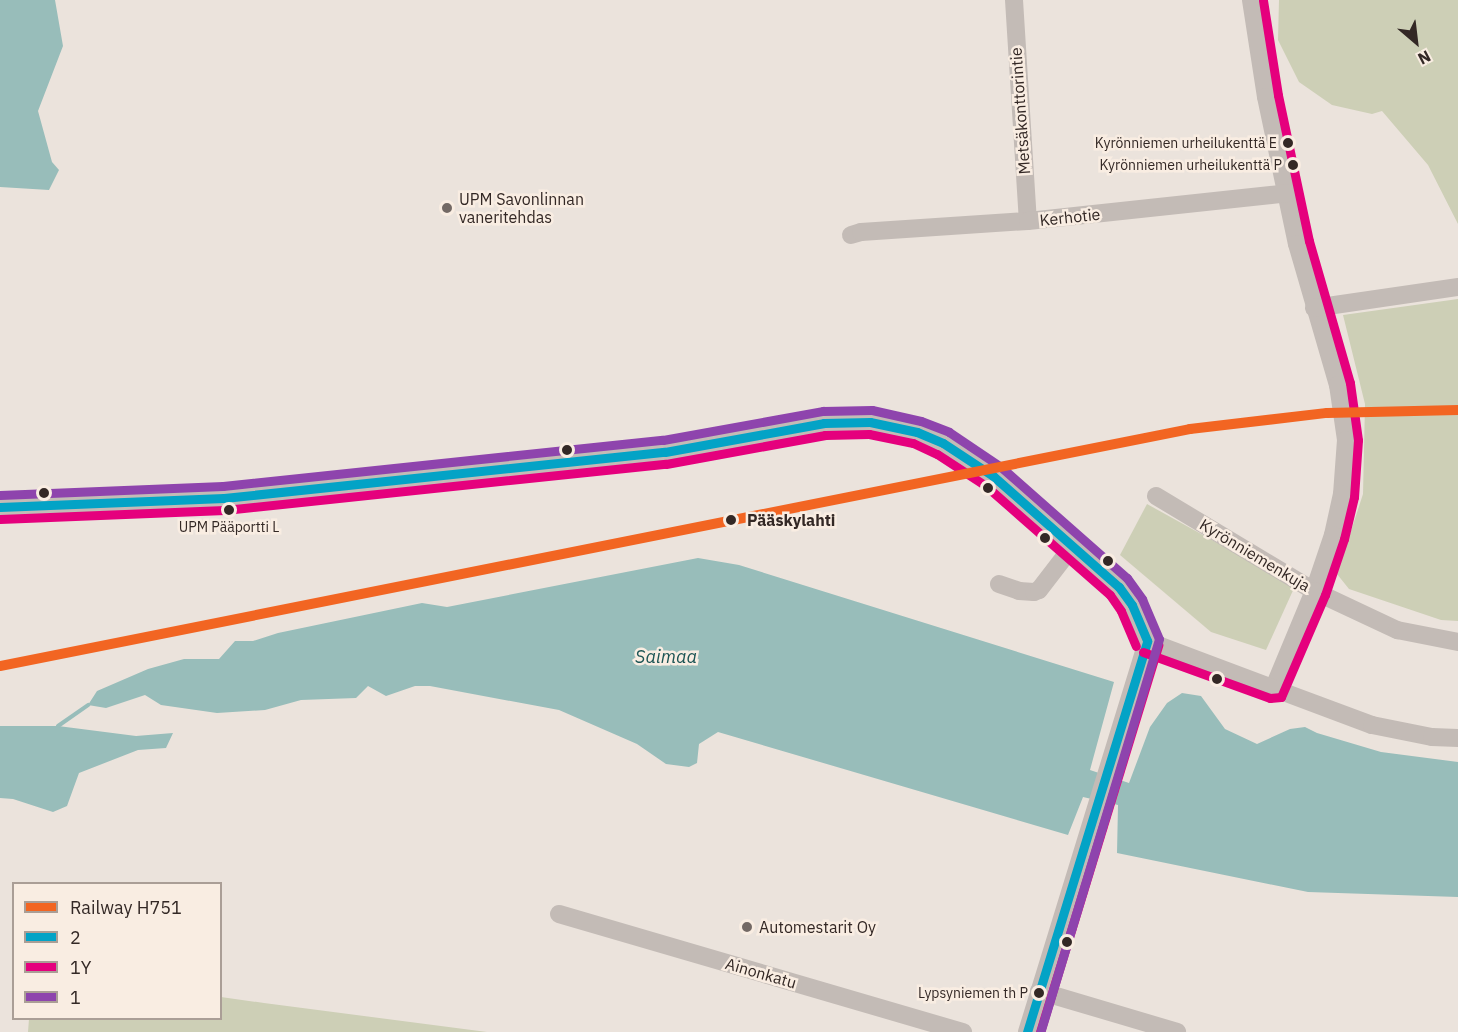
<!DOCTYPE html>
<meta charset="utf-8">
<style>
body{margin:0}
#map{position:relative;width:1458px;height:1032px;overflow:hidden;background:#ebe3dc;font-family:"IBM Plex Sans",sans-serif}
div>[style]{position:absolute}
.green>*{inset:0;background:#cdcfb6}
.water>*{inset:0;background:#98bdba}
.stream>*{height:4px;margin:-2px;padding:0 2px;transform-origin:2px;border-radius:2px;background:#98bdba}
.minor>*{height:18px;margin:-9px;padding:0 9px;transform-origin:9px;border-radius:9px;background:#c3bbb6}
.bus-1>*{height:9px;margin:-4.5px;padding:0 4.5px;transform-origin:4.5px;border-radius:4.5px;background:#03a3c6}
.bus-2>*{height:9px;margin:-4.5px;padding:0 4.5px;transform-origin:4.5px;border-radius:4.5px;background:#e5007d}
.bus-3>*{height:9px;margin:-4.5px;padding:0 4.5px;transform-origin:4.5px;border-radius:4.5px;background:#8e44ad}
.rail-1>*{height:10px;margin:-5px;padding:0 5px;transform-origin:5px;border-radius:5px;background:#f26522}
.dots>*{width:16px;height:16px;translate:-50% -50%;box-sizing:border-box;border:3px solid #f9ede2;border-radius:50%}
span{translate:-50% -50%;white-space:nowrap;text-align:center;line-height:1.15;-webkit-text-stroke:5px #f9ede2;paint-order:stroke}
.bus-label{font-size:14px;color:#332825}
.right{translate:-100% -50%;text-align:right}
.street-label{font-size:16px;color:#332825}
.poi-label{font-size:16px;color:#332825}
.left{translate:0 -50%;text-align:left}
.stop-label{font-size:16px;color:#332825;font-weight:700}
.water-label{font-size:18px;color:#1b5454;font-style:italic}
.legend{position:absolute;left:12px;top:882px;width:210px;height:138px;box-sizing:border-box;background:#f9ede2;border:2px solid #aa9e96;margin:0;padding:8px 10px;list-style:none;font-size:18px;color:#332825}
.legend li{display:flex;align-items:center;gap:12px;height:30px}
.legend b{width:30px;border:2px solid #aa9e96}
.north{position:absolute;left:1386px;top:12px;width:60px;height:60px;-webkit-text-stroke:4px #f9ede2;paint-order:stroke;rotate:152deg;font-size:16px;font-weight:700;line-height:24px;text-align:center;color:#332825}
.north::after{content:'';display:block;margin:auto;width:21px;height:27px;background:#332825;clip-path:polygon(50% 0,100% 100%,50% 72%,0 100%)}
</style>
<div id="map">
<div class="green">
<div style="clip-path:polygon(1279px 0,1458px 0,1458px 224px,1428px 165px,1382px 111px,1372px 114px,1332px 105px,1299px 82px,1278px 40px)"></div>
<div style="clip-path:polygon(1458px 299px,1458px 621px,1441px 620px,1349px 589px,1337px 574px,1363px 494px,1365px 404px,1343px 315px)"></div>
<div style="clip-path:polygon(1147px 504px,1295px 586px,1266px 650px,1211px 632px,1120px 555px)"></div>
<div style="clip-path:polygon(221px 997px,264px 1003px,487px 1032px,28px 1032px,29px 1019px,220px 1018px)"></div>
</div>
<div class="water">
<div style="clip-path:polygon(0 0,55px 0,63px 46px,38px 111px,52px 162px,59px 170px,49px 190px,0 187px)"></div>
<div style="clip-path:polygon(698px 558px,739px 565px,1114px 682px,1090px 770px,1129px 783px,1150px 727px,1167px 703px,1182px 693px,1201px 696px,1225px 729px,1257px 744px,1290px 729px,1305px 727px,1317px 733px,1381px 752px,1458px 762px,1458px 897px,1308px 892px,1117px 853px,1118px 805px,1083px 797px,1068px 835px,718px 732px,699px 744px,697px 763px,689px 767px,666px 764px,637px 744px,559px 710px,430px 686px,415px 686px,386px 696px,368px 686px,356px 698px,301px 700px,265px 710px,217px 713px,161px 705px,145px 695px,106px 708px,88px 705px,97px 691px,148px 669px,184px 659px,219px 659px,235px 641px,253px 641px,278px 633px,422px 603px,447px 607px)"></div>
<div style="clip-path:polygon(0 726px,58px 726px,136px 736px,173px 733px,166px 748px,138px 750px,79px 773px,67px 806px,53px 812px,13px 799px,0 798px)"></div>
</div>
<div class="stream">
<div style="left:58px;top:726px;width:37px;rotate:-35deg"></div>
</div>
<div class="minor">
<div style="left:1014px;top:0;width:221px;rotate:86.4deg"></div>
<div style="left:1251px;top:0;width:98px;rotate:81.2deg"></div>
<div style="left:1266px;top:97px;width:150px;rotate:78.1deg"></div>
<div style="left:1297px;top:244px;width:147px;rotate:73.8deg"></div>
<div style="left:1338px;top:385px;width:56px;rotate:81.7deg"></div>
<div style="left:1346px;top:440px;width:54px;rotate:94.2deg"></div>
<div style="left:1342px;top:494px;width:42px;rotate:102.4deg"></div>
<div style="left:1333px;top:535px;width:59px;rotate:108.7deg"></div>
<div style="left:1314px;top:591px;width:104px;rotate:112.6deg"></div>
<div style="left:851px;top:235px;width:10px;rotate:-17deg"></div>
<div style="left:861px;top:232px;width:167px;rotate:-3.8deg"></div>
<div style="left:1028px;top:221px;width:262px;rotate:-6.1deg"></div>
<div style="left:1314px;top:308px;width:146px;rotate:-8.3deg"></div>
<div style="left:1156px;top:496px;width:184px;rotate:31deg"></div>
<div style="left:1314px;top:591px;width:92px;rotate:25.2deg"></div>
<div style="left:1397px;top:630px;width:62px;rotate:11.1deg"></div>
<div style="left:0;top:507px;width:224px;rotate:-2.3deg"></div>
<div style="left:224px;top:498px;width:443px;rotate:-6deg"></div>
<div style="left:665px;top:452px;width:162px;rotate:-10.3deg"></div>
<div style="left:824px;top:423px;width:46px;rotate:-1.2deg"></div>
<div style="left:870px;top:422px;width:48px;rotate:12deg"></div>
<div style="left:917px;top:432px;width:28px;rotate:23deg"></div>
<div style="left:943px;top:443px;width:60px;rotate:33.4deg"></div>
<div style="left:993px;top:476px;width:168px;rotate:41.4deg"></div>
<div style="left:1119px;top:587px;width:22px;rotate:54deg"></div>
<div style="left:1132px;top:605px;width:39px;rotate:67deg"></div>
<div style="left:999px;top:584px;width:21px;rotate:19deg"></div>
<div style="left:1019px;top:591px;width:15px;rotate:4deg"></div>
<div style="left:1034px;top:592px;width:5px;rotate:-22deg"></div>
<div style="left:1039px;top:590px;width:54px;rotate:-52.5deg"></div>
<div style="left:1147px;top:641px;width:240px;rotate:20.5deg"></div>
<div style="left:1372px;top:725px;width:61px;rotate:11.3deg"></div>
<div style="left:1432px;top:737px;width:26px;rotate:2deg"></div>
<div style="left:559px;top:914px;width:421px;rotate:16.3deg"></div>
<div style="left:1039px;top:991px;width:144px;rotate:16.5deg"></div>
<div style="left:1027px;top:1032px;width:409px;rotate:-72.9deg"></div>
</div>
<div class="bus-1">
<div style="left:0;top:507px;width:224px;rotate:-2.3deg"></div>
<div style="left:224px;top:498px;width:443px;rotate:-6deg"></div>
<div style="left:665px;top:452px;width:162px;rotate:-10.3deg"></div>
<div style="left:824px;top:423px;width:46px;rotate:-1.2deg"></div>
<div style="left:870px;top:422px;width:48px;rotate:12deg"></div>
<div style="left:917px;top:432px;width:28px;rotate:23deg"></div>
<div style="left:943px;top:443px;width:60px;rotate:33.4deg"></div>
<div style="left:993px;top:476px;width:168px;rotate:41.4deg"></div>
<div style="left:1119px;top:587px;width:22px;rotate:54deg"></div>
<div style="left:1132px;top:605px;width:39px;rotate:67deg"></div>
<div style="left:1027px;top:1032px;width:409px;rotate:-72.9deg"></div>
</div>
<div class="bus-2">
<div style="left:0;top:519px;width:225px;rotate:-2.3deg"></div>
<div style="left:225px;top:510px;width:443px;rotate:-6deg"></div>
<div style="left:666px;top:464px;width:162px;rotate:-10.3deg"></div>
<div style="left:825px;top:435px;width:44px;rotate:-1.3deg"></div>
<div style="left:869px;top:434px;width:45px;rotate:11.6deg"></div>
<div style="left:913px;top:443px;width:26px;rotate:25deg"></div>
<div style="left:937px;top:454px;width:59px;rotate:33.1deg"></div>
<div style="left:986px;top:486px;width:165px;rotate:41.3deg"></div>
<div style="left:1110px;top:595px;width:19px;rotate:55deg"></div>
<div style="left:1121px;top:611px;width:38px;rotate:67deg"></div>
<div style="left:1143px;top:652px;width:135px;rotate:19.9deg"></div>
<div style="left:1270px;top:698px;width:11px;rotate:-5deg"></div>
<div style="left:1281px;top:697px;width:111px;rotate:-66.7deg"></div>
<div style="left:1325px;top:595px;width:59px;rotate:-71.3deg"></div>
<div style="left:1344px;top:539px;width:43px;rotate:-76.6deg"></div>
<div style="left:1354px;top:497px;width:57px;rotate:-86deg"></div>
<div style="left:1358px;top:440px;width:58px;rotate:-98deg"></div>
<div style="left:1350px;top:383px;width:148px;rotate:-106.1deg"></div>
<div style="left:1309px;top:241px;width:149px;rotate:-102deg"></div>
<div style="left:1278px;top:95px;width:96px;rotate:-99deg"></div>
<div style="left:1040px;top:1032px;width:405px;rotate:-73deg"></div>
</div>
<div class="bus-3">
<div style="left:0;top:495px;width:223px;rotate:-2.3deg"></div>
<div style="left:223px;top:486px;width:442px;rotate:-6deg"></div>
<div style="left:663px;top:440px;width:163px;rotate:-10.3deg"></div>
<div style="left:823px;top:411px;width:49px;rotate:-1.2deg"></div>
<div style="left:872px;top:410px;width:50px;rotate:12.7deg"></div>
<div style="left:921px;top:421px;width:30px;rotate:21deg"></div>
<div style="left:949px;top:432px;width:63px;rotate:33.9deg"></div>
<div style="left:1001px;top:467px;width:168px;rotate:41.4deg"></div>
<div style="left:1127px;top:578px;width:26px;rotate:54deg"></div>
<div style="left:1142px;top:599px;width:43px;rotate:67deg"></div>
<div style="left:1159px;top:639px;width:411px;rotate:106.8deg"></div>
</div>
<div class="rail-1">
<div style="left:0;top:666px;width:1213px;rotate:-11.26deg"></div>
<div style="left:1190px;top:429px;width:138px;rotate:-6.7deg"></div>
<div style="left:1327px;top:413px;width:131px;rotate:-1.3deg"></div>
</div>
<div class="dots">
<div style="left:1288px;top:143px;background:#332825"></div>
<div style="left:1293px;top:165px;background:#332825"></div>
<div style="left:447px;top:208px;background:#736965"></div>
<div style="left:567px;top:450px;background:#332825"></div>
<div style="left:988px;top:488px;background:#332825"></div>
<div style="left:44px;top:493px;background:#332825"></div>
<div style="left:229px;top:510px;background:#332825"></div>
<div style="left:731px;top:520px;background:#332825"></div>
<div style="left:1045px;top:538px;background:#332825"></div>
<div style="left:1108px;top:561px;background:#332825"></div>
<div style="left:1217px;top:679px;background:#332825"></div>
<div style="left:747px;top:927px;background:#736965"></div>
<div style="left:1067px;top:942px;background:#332825"></div>
<div style="left:1039px;top:993px;background:#332825"></div>
</div>
<div class="bus-label">
<span class="right" style="left:1277px;top:143px">Kyrönniemen urheilukenttä E</span>
<span class="right" style="left:1282px;top:165px">Kyrönniemen urheilukenttä P</span>
<span style="left:229px;top:527px">UPM Pääportti L</span>
<span class="right" style="left:1028px;top:993px">Lypsyniemen th P</span>
</div>
<div class="street-label">
<span style="left:1020px;top:111px;rotate:-94deg">Metsäkonttorintie</span>
<span style="left:1070px;top:217px;rotate:-6deg">Kerhotie</span>
<span style="left:1255px;top:555px;rotate:31deg">Kyrönniemenkuja</span>
<span style="left:761px;top:973px;rotate:16deg">Ainonkatu</span>
</div>
<div class="poi-label">
<span class="left" style="left:459px;top:208px">UPM Savonlinnan<br>vaneritehdas</span>
<span class="left" style="left:759px;top:927px">Automestarit Oy</span>
</div>
<div class="stop-label">
<span class="left" style="left:747px;top:520px">Pääskylahti</span>
</div>
<div class="water-label">
<span style="left:666px;top:657px">Saimaa</span>
</div>
<ul class="legend">
<li><b style="height:8px;background:#f26522"></b>Railway H751</li>
<li><b style="height:8px;background:#03a3c6"></b>2</li>
<li><b style="height:8px;background:#e5007d"></b>1Y</li>
<li><b style="height:8px;background:#8e44ad"></b>1</li>
</ul>
<div class="north">N</div>
</div>
